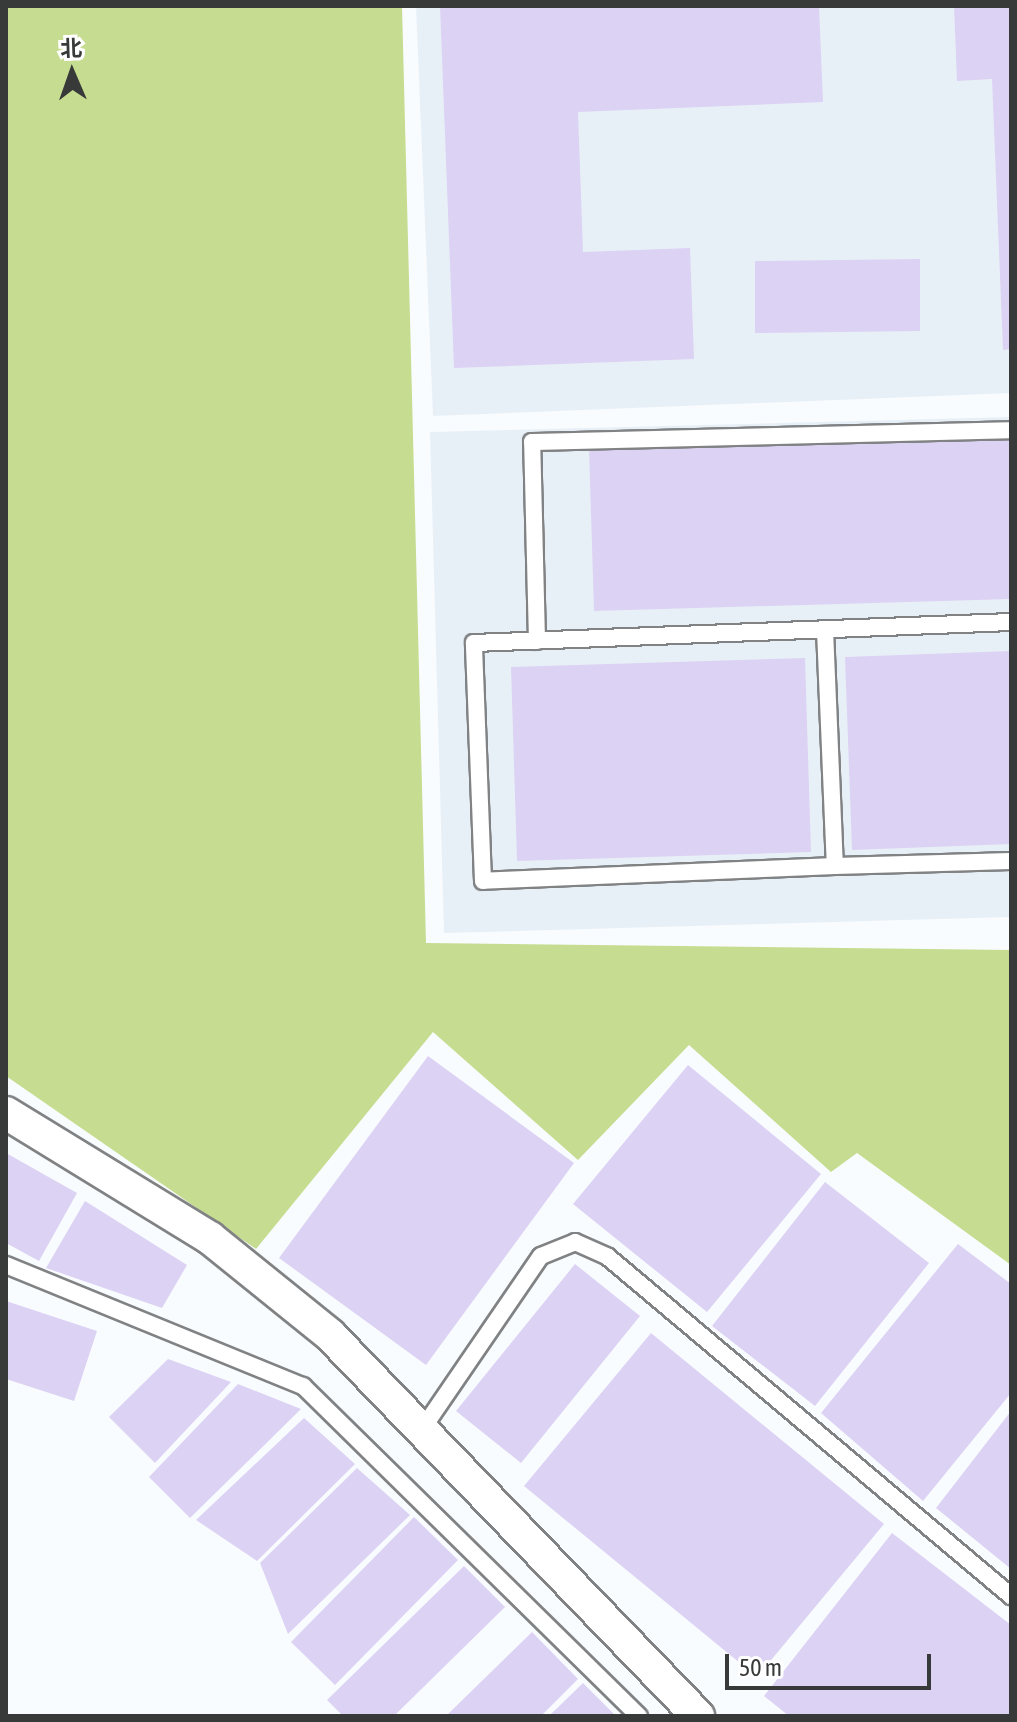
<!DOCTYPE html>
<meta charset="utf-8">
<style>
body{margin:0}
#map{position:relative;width:1017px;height:1722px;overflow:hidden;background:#f9fcfe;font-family:"Asap Condensed","Noto Sans SC",sans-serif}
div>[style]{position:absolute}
.built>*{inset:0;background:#e8f0f7}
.green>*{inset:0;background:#c6dc90}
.building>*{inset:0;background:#dcd2f4}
.roads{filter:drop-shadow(2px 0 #808284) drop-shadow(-2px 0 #808284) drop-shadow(0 2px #808284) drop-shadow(0 -2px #808284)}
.lane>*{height:16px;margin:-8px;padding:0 8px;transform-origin:8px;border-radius:8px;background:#fff}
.street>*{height:32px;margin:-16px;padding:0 16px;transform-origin:16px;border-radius:16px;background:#fff}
span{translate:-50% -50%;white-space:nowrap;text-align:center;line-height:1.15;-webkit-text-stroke:6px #fff;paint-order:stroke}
.frame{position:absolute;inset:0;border:8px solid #383939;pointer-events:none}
.north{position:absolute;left:32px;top:32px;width:80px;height:80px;-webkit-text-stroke:6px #fff;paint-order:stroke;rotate:358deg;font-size:22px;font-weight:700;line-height:32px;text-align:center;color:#383939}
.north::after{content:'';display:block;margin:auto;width:28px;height:36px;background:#383939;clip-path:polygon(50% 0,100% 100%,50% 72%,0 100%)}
.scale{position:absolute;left:725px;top:1654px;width:206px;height:36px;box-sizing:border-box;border:4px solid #383939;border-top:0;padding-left:10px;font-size:24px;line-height:28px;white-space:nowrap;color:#383939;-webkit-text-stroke:6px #fff;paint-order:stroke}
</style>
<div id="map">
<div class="built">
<div style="clip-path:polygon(416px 6px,1011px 6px,1011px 393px,433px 416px)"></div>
<div style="clip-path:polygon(1011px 417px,1011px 917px,444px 933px,430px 432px)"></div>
</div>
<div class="green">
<div style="clip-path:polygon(6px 6px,402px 6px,426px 943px,1011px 950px,1011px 1265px,857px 1153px,831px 1172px,689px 1045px,578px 1160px,433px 1032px,256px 1249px,6px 1076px)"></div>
</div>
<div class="building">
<div style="clip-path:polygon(440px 6px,819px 6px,823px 102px,578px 112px,583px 252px,690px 248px,694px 359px,454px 368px)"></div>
<div style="clip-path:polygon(954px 6px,1011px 6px,1011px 349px,1003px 350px,992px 79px,957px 81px)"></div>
<div style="clip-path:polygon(920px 259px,920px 331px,755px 333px,755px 261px)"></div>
<div style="clip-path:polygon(1011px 435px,1011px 599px,594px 611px,589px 448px)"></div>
<div style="clip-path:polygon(1011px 651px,1011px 844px,852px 850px,845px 657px)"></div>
<div style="clip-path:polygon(805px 658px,811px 852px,517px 861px,511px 667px)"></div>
<div style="clip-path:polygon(428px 1056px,574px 1163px,426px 1365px,279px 1258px)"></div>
<div style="clip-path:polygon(688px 1065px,821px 1174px,707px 1312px,573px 1204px)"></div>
<div style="clip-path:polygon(6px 1153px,77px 1193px,39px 1261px,6px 1243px)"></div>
<div style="clip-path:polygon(825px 1182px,929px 1263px,815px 1406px,712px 1326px)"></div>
<div style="clip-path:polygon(85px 1201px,187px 1265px,162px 1308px,46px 1268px)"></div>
<div style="clip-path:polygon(958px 1244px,1011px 1284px,1011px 1393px,923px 1501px,821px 1413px)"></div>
<div style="clip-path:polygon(575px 1264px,640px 1316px,521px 1463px,456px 1411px)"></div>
<div style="clip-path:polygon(6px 1301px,97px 1331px,74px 1401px,6px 1379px)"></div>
<div style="clip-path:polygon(651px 1333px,884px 1524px,757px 1677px,524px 1486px)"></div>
<div style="clip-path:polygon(168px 1359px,231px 1382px,155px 1463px,109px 1417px)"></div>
<div style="clip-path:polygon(238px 1384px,301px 1409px,190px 1518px,149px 1477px)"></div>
<div style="clip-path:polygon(1011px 1411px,1011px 1569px,936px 1508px)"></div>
<div style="clip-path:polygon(304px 1418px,355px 1464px,257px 1561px,196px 1520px)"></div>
<div style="clip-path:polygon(357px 1468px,410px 1515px,288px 1634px,260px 1563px)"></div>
<div style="clip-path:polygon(414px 1517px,458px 1560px,335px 1685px,291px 1642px)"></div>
<div style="clip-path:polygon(892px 1533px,1011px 1625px,1011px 1716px,789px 1716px,764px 1696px)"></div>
<div style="clip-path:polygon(464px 1566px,505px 1607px,394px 1716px,343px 1716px,327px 1700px)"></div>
<div style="clip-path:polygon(532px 1632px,578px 1679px,541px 1716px,446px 1716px)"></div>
<div style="clip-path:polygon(583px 1683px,616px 1716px,549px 1716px)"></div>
</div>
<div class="roads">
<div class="lane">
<div style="left:825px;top:630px;width:236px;rotate:87.6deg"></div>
<div style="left:835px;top:866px;width:352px;rotate:177.6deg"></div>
<div style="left:483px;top:881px;width:238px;rotate:-92.2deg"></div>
<div style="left:474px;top:643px;width:537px;rotate:-2.24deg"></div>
<div style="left:537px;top:641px;width:199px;rotate:-91.4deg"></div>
<div style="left:532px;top:442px;width:479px;rotate:-1.4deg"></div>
<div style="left:835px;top:866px;width:176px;rotate:-1.6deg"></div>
<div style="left:6px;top:1265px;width:321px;rotate:22.2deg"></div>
<div style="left:303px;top:1386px;width:471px;rotate:44.5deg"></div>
<div style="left:421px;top:1431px;width:212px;rotate:-55.6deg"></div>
<div style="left:541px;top:1256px;width:37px;rotate:-22deg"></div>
<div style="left:575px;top:1242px;width:36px;rotate:24deg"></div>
<div style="left:608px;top:1257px;width:527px;rotate:40.07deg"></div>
</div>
<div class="street">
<div style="left:6px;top:1113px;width:239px;rotate:31.5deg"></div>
<div style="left:210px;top:1238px;width:154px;rotate:38.9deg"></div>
<div style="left:330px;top:1335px;width:530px;rotate:45.99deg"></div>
</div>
</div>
<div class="frame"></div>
<div class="north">北</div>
<div class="scale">50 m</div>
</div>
